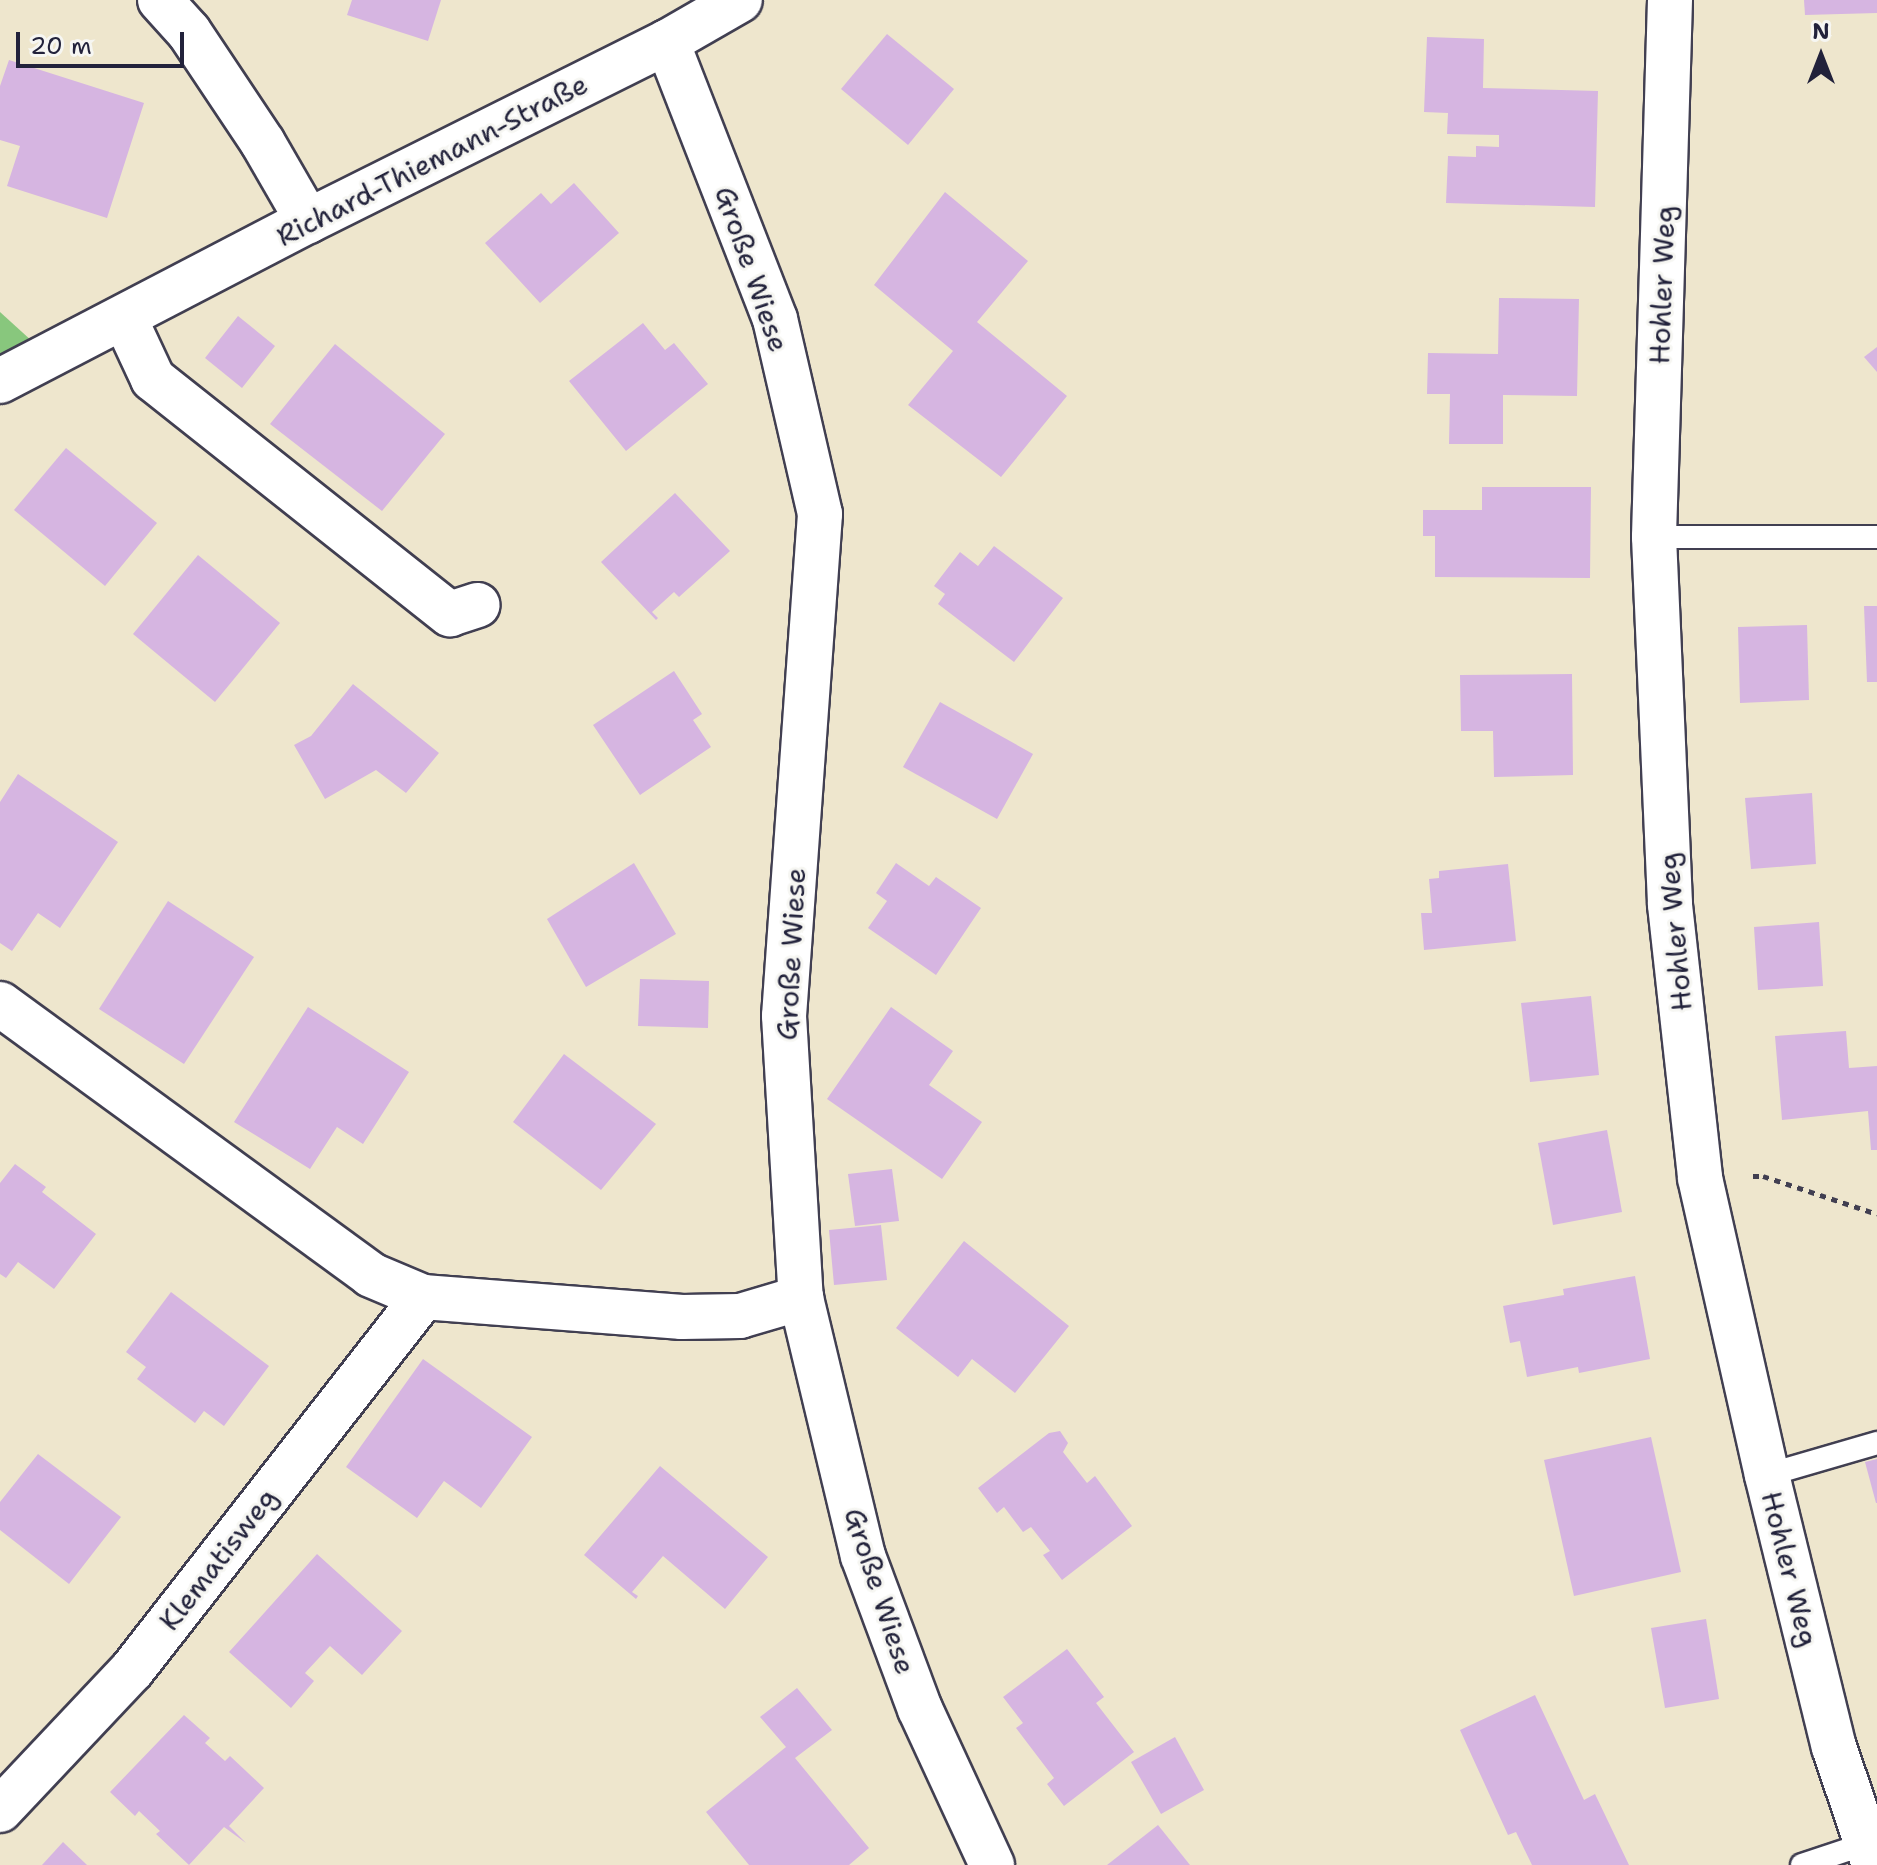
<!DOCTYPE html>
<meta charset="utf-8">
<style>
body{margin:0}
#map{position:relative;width:1877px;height:1865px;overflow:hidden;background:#eee6cd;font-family:"Shantell Sans",sans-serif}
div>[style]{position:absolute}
.green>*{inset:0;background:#88c77d}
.building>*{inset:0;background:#d6b5e1}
.path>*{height:5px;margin-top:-2.5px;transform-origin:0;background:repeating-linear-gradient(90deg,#413f51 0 6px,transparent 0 12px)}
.roads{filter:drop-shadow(2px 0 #413f51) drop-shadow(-2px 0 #413f51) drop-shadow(0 2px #413f51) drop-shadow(0 -2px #413f51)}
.service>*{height:22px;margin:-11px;padding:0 11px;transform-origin:11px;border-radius:11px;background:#fff}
.minor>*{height:44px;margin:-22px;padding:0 22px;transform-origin:22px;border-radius:22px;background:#fff}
span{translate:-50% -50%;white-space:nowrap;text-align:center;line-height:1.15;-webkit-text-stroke:6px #f6f6f2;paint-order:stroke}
.street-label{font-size:28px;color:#22223b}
.north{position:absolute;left:1781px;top:16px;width:80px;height:80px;-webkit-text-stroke:6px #f6f6f2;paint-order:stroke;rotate:0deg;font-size:22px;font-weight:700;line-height:32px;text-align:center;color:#22223b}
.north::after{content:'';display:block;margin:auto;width:28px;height:36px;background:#22223b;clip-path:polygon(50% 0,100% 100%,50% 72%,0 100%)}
.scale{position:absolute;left:16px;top:32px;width:168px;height:36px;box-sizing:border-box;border:4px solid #22223b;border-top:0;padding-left:10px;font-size:24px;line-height:28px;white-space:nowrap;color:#22223b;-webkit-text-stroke:6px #f6f6f2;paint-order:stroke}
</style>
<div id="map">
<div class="green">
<div style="clip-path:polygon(0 312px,33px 342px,0 358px)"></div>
</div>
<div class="building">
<div style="clip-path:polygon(352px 0,441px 0,428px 41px,347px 15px)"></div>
<div style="clip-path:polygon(1804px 0,1877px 0,1877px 13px,1805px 15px)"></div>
<div style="clip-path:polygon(887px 34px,954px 89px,908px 145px,841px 89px)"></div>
<div style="clip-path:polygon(1427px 37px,1484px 39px,1483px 88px,1598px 91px,1595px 207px,1446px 203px,1448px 156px,1476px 157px,1476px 146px,1499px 147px,1499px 135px,1447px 134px,1448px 113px,1424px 112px)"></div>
<div style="clip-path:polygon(9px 60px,144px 103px,107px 218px,7px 186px,20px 146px,0 140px,0 86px)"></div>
<div style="clip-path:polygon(574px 183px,619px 233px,540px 303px,485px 243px,541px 193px,551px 204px)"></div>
<div style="clip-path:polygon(945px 192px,1028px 261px,977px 322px,1067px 396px,1001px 477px,908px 405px,953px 351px,874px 285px)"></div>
<div style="clip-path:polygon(1499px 298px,1579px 299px,1577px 396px,1503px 395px,1503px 444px,1449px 444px,1450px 394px,1427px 394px,1428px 353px,1498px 354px)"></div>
<div style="clip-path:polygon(238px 316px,275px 346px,242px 388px,205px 358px)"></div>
<div style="clip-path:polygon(643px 323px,665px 350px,674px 343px,708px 384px,626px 451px,569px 381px)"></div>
<div style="clip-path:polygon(335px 344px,445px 434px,382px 511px,270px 424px)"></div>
<div style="clip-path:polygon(1877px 347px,1877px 372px,1864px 357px)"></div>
<div style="clip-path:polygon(66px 448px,157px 523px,105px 586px,14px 510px)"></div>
<div style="clip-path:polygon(1482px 487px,1591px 487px,1590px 578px,1435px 577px,1435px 536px,1423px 536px,1423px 510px,1482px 510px)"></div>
<div style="clip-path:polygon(675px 493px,730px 551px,679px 597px,674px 592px,652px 612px,658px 618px,656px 620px,601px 562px)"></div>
<div style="clip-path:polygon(994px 546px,1063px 598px,1014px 662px,938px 604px,945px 594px,934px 586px,960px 552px,978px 566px)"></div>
<div style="clip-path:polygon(198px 555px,280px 623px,215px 702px,133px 634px)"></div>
<div style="clip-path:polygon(1864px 606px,1877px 606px,1877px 682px,1867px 682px)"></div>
<div style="clip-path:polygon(1807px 625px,1809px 700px,1740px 703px,1738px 627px)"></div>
<div style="clip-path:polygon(674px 671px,702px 714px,693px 720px,711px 747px,640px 795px,593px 725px)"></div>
<div style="clip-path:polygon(1572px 674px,1573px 775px,1494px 777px,1493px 731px,1461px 731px,1460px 675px)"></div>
<div style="clip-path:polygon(353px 684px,439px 753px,406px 793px,376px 770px,325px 799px,294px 745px,311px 736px)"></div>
<div style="clip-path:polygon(940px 702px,1033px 754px,997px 819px,903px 767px)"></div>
<div style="clip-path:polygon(18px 774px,118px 842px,60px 928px,38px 913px,12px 951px,0 943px,0 802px)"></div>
<div style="clip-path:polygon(1812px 793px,1816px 864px,1751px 869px,1745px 798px)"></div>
<div style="clip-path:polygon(634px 863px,676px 934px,586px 987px,547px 919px)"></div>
<div style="clip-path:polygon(896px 863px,929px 886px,936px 877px,981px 908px,936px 975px,868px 928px,887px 901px,876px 893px)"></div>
<div style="clip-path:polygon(1508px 864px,1516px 941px,1424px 950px,1421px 913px,1432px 913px,1429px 879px,1439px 878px,1439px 871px)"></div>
<div style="clip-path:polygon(168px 901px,254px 957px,184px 1064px,99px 1009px)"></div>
<div style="clip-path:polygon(1819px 922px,1823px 986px,1758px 990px,1754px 927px)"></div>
<div style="clip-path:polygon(640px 979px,709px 981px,708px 1028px,638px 1026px)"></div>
<div style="clip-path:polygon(1591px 996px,1599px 1075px,1530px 1082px,1521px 1003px)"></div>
<div style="clip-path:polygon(308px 1007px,409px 1072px,363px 1144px,337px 1127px,310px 1169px,234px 1122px)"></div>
<div style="clip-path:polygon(891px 1007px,953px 1051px,929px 1085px,982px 1122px,942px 1179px,827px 1099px)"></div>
<div style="clip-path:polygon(1846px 1031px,1849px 1068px,1877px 1066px,1877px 1150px,1871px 1150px,1868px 1111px,1782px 1120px,1775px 1036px)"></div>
<div style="clip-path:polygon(564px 1054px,656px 1124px,601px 1190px,513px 1122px)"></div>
<div style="clip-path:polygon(1607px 1130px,1622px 1212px,1553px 1225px,1538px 1143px)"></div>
<div style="clip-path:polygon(15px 1164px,46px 1187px,42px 1192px,96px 1234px,54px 1289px,18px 1262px,6px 1278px,0 1274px,0 1183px)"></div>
<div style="clip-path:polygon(892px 1169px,899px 1221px,855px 1226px,848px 1174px)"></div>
<div style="clip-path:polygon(881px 1225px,887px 1280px,834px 1285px,829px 1230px)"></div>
<div style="clip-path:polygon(964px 1241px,1069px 1326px,1015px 1393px,972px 1359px,958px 1377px,896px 1328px)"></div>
<div style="clip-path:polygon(1635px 1276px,1650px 1359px,1579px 1373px,1578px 1367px,1527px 1377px,1520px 1341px,1510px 1343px,1503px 1306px,1564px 1295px,1563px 1289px)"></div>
<div style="clip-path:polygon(171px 1292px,269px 1366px,224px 1426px,204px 1411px,195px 1423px,137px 1379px,146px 1367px,126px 1352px)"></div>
<div style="clip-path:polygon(423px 1359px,532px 1437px,481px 1508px,444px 1481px,417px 1518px,346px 1467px)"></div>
<div style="clip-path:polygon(1060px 1431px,1068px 1443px,1063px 1452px,1087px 1483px,1095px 1476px,1132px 1526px,1062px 1580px,1043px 1555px,1050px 1551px,1031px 1527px,1023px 1532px,1004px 1507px,997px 1513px,978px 1488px,1049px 1433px)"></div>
<div style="clip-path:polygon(1651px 1437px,1681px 1572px,1574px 1596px,1544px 1460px)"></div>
<div style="clip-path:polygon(38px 1454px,121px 1517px,69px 1584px,0 1530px,0 1502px)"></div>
<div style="clip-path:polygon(1877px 1459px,1877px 1503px,1876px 1503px,1865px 1462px)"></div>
<div style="clip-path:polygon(660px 1466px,768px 1557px,725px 1609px,663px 1556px,632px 1592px,638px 1596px,636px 1599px,584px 1555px)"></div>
<div style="clip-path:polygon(317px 1554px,402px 1631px,362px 1675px,330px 1646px,305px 1673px,314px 1681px,291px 1708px,229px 1652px)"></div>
<div style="clip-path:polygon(1706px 1619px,1719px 1699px,1665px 1708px,1651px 1628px)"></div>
<div style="clip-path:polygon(1067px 1649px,1104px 1697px,1096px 1703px,1134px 1752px,1064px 1806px,1047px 1784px,1054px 1778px,1016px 1728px,1023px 1723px,1003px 1697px)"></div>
<div style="clip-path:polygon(797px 1688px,832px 1730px,795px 1758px,869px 1848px,849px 1865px,749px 1865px,706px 1812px,786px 1747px,760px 1717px)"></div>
<div style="clip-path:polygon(1535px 1695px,1584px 1800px,1595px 1794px,1629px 1865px,1532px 1865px,1516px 1832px,1508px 1835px,1460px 1730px)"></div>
<div style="clip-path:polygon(184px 1715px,210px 1738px,205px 1743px,225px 1761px,230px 1756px,264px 1788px,229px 1826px,246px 1843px,224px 1827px,189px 1865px,156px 1834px,160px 1831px,139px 1811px,135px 1816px,110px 1792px)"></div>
<div style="clip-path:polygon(1175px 1737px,1204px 1790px,1161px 1814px,1131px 1762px)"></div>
<div style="clip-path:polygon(1158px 1825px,1190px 1865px,1107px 1865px)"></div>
<div style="clip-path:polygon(63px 1842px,87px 1865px,42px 1865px)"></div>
</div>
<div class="path">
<div style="left:1753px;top:1176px;width:10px"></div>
<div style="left:1763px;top:1176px;width:120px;rotate:18.4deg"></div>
</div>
<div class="roads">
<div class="service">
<div style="left:1654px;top:537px;width:223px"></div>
<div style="left:1767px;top:1475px;width:115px;rotate:-16.2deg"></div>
<div style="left:1802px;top:1865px;width:70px;rotate:-18.4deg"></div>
</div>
<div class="minor">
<div style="left:160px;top:0;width:43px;rotate:47.8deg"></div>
<div style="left:189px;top:32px;width:133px;rotate:56.3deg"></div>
<div style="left:263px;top:143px;width:90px;rotate:60deg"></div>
<div style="left:1670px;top:0;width:537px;rotate:91.71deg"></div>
<div style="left:1654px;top:537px;width:368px;rotate:87.5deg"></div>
<div style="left:1670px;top:905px;width:275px;rotate:83.7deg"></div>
<div style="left:1700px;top:1178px;width:304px;rotate:77.3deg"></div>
<div style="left:1767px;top:1475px;width:280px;rotate:76.2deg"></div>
<div style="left:1834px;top:1747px;width:125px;rotate:71.3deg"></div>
<div style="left:667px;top:42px;width:297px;rotate:68.7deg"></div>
<div style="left:775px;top:319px;width:200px;rotate:77deg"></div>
<div style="left:820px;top:514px;width:503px;rotate:94.1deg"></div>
<div style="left:784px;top:1016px;width:283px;rotate:86.6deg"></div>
<div style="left:801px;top:1298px;width:265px;rotate:76.5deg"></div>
<div style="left:863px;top:1556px;width:163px;rotate:69.6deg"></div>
<div style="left:920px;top:1709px;width:172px;rotate:65.2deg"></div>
<div style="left:125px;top:319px;width:66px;rotate:65deg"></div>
<div style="left:153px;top:379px;width:379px;rotate:38.4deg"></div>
<div style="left:450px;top:614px;width:29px;rotate:-18deg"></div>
<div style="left:0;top:381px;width:347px;rotate:-27.5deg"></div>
<div style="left:308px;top:221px;width:401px;rotate:-26.5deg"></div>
<div style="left:667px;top:42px;width:84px;rotate:-29.9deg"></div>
<div style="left:0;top:1004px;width:459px;rotate:36.1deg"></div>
<div style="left:371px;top:1275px;width:56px;rotate:22.9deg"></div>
<div style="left:423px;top:1297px;width:260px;rotate:4.4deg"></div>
<div style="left:682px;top:1317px;width:58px;rotate:-1deg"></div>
<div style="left:740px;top:1316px;width:64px;rotate:-16.4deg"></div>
<div style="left:0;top:1810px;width:192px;rotate:-46.7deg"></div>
<div style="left:132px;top:1670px;width:473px;rotate:-52deg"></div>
</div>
</div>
<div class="street-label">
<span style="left:432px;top:160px;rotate:-27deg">Richard-Thiemann-Straße</span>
<span style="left:752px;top:269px;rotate:71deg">Große Wiese</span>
<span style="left:1662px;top:285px;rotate:-88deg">Hohler Weg</span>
<span style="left:1675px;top:932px;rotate:-95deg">Hohler Weg</span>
<span style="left:791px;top:954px;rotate:-87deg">Große Wiese</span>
<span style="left:218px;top:1559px;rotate:-52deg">Klematisweg</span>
<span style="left:1790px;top:1569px;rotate:76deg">Hohler Weg</span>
<span style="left:880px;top:1591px;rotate:72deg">Große Wiese</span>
</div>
<div class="north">N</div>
<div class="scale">20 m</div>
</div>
